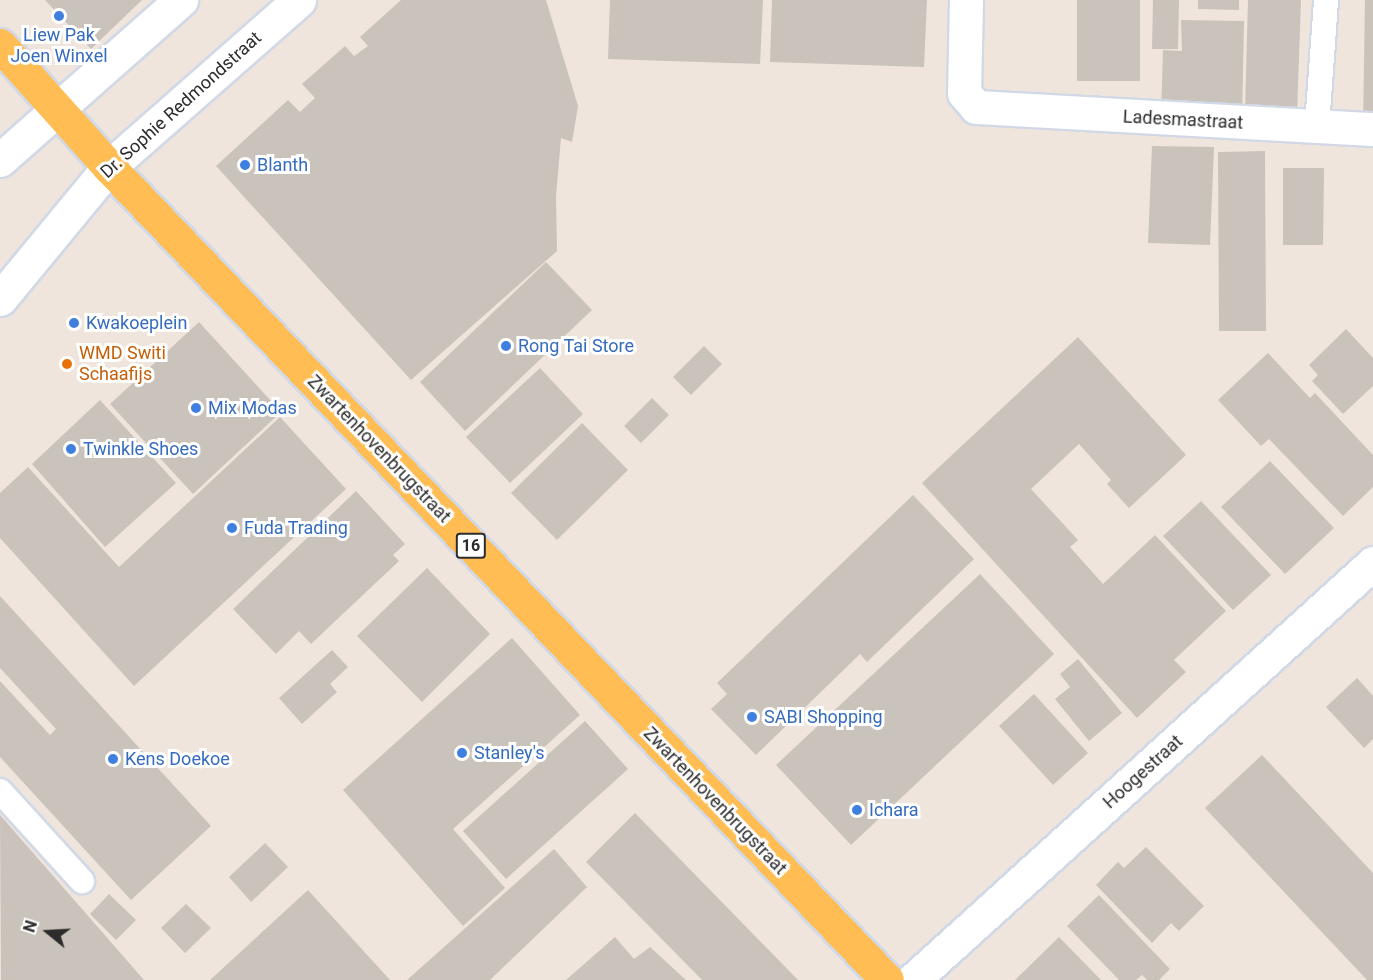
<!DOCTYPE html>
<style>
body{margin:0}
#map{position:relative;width:1373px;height:980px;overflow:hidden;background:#efe5dd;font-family:Roboto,sans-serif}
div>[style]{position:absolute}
.building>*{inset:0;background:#cac3bc}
.roads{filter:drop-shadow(2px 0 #d2d9e6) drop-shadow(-2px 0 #d2d9e6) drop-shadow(0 2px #d2d9e6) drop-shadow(0 -2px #d2d9e6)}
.lane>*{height:24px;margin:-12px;padding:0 12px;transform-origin:12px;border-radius:12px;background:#fff}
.street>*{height:33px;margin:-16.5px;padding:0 16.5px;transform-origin:16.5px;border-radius:16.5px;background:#fff}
.secondary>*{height:33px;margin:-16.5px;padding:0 16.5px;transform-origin:16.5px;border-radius:16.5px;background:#fff}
.primary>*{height:33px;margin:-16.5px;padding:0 16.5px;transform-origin:16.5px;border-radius:16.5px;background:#ffbd53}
.dots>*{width:16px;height:16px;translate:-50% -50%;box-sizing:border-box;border:3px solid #fff;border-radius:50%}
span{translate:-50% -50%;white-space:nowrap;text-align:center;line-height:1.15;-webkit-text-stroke:6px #fff;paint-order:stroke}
.shield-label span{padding:2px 4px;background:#fff;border:2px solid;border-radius:4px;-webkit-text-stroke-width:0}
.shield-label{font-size:16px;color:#2c2c2c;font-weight:700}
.shop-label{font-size:18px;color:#366cbe}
.left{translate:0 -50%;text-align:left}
.street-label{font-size:18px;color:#2c2c2c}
.food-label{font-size:18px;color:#c56008}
.north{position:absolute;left:18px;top:902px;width:60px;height:60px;-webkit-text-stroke:4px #fff;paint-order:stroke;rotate:288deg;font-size:16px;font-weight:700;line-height:24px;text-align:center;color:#2c2c2c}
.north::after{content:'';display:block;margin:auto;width:21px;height:27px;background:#2c2c2c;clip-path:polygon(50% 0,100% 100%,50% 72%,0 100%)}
</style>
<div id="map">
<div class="building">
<div style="clip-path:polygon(45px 0,142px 0,91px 49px)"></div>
<div style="clip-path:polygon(401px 0,546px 0,578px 106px,572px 142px,561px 138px,556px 196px,557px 251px,411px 380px,216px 166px,288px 100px,300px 112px,315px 98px,302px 84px,345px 46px,354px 56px,368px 46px,360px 37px)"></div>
<div style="clip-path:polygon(610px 0,763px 0,760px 64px,608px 59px)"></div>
<div style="clip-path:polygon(772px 0,927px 0,924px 67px,770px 62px)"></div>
<div style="clip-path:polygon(1077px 0,1140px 0,1140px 81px,1077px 81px)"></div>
<div style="clip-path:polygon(1153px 0,1179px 0,1178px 49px,1152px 49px)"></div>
<div style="clip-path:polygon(1198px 0,1239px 0,1239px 10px,1198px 9px)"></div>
<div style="clip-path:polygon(1248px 0,1301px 0,1297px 114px,1245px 113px)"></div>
<div style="clip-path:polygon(1365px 0,1373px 0,1373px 126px,1363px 126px)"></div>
<div style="clip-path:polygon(1181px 20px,1244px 21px,1242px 118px,1161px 117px,1163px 50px,1182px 51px)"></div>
<div style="clip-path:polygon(1152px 146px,1214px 147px,1210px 245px,1148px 243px)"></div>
<div style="clip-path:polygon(1265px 151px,1266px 331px,1219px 331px,1218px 152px)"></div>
<div style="clip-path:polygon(1283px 168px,1324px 168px,1323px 245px,1283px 245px)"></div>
<div style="clip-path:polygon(546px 262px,592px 310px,465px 431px,420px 382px)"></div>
<div style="clip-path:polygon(199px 322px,281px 412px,193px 494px,110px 404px)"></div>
<div style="clip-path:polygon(1346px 329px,1373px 358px,1373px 386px,1343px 414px,1312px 381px,1318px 375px,1309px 365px)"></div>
<div style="clip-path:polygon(1078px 337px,1186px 455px,1129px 508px,1107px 484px,1111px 480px,1079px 444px,1031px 489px,1078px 540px,1070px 547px,1103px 584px,1155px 535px,1226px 611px,1174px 660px,1186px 672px,1137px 718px,922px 483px)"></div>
<div style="clip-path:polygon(704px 346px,722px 364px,691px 395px,673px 377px)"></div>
<div style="clip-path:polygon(1268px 353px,1310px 398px,1315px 393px,1373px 455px,1373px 487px,1343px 516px,1269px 439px,1261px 446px,1218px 400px)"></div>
<div style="clip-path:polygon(540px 368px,583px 414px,510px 483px,466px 437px)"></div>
<div style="clip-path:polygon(652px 398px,669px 415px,641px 443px,624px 426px)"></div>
<div style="clip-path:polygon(100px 400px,176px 483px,105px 547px,32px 464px)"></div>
<div style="clip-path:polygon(280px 417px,346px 489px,134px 686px,0 538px,0 493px,28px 467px,119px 567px)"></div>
<div style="clip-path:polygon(582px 423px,628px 470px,557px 540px,511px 493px)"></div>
<div style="clip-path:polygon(1270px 461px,1334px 528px,1285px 574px,1221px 507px)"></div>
<div style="clip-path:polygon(356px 491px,405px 544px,393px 555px,399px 561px,311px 644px,299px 631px,276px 654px,233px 609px)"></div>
<div style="clip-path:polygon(913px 495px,974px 559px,867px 662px,860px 654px,756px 755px,711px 709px,727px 694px,717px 683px)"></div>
<div style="clip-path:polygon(1201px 501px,1271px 575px,1233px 610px,1163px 536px)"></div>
<div style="clip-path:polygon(427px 568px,490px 634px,422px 702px,357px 636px)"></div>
<div style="clip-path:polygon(980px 574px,1054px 654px,851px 845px,776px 765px)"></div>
<div style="clip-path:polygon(0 596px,211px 826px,131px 900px,0 757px,0 681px,50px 735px,56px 729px,0 668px)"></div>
<div style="clip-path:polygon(512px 638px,580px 715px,453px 829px,505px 888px,463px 926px,343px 790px)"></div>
<div style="clip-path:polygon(332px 650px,348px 667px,330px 684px,337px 692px,302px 724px,279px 698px)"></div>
<div style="clip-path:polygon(1078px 659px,1122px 713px,1089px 741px,1055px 699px,1070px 687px,1060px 674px)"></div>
<div style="clip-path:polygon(1357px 678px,1373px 696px,1373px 739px,1364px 748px,1326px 707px)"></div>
<div style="clip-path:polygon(1034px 694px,1088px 753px,1053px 785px,999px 726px)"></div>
<div style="clip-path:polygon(585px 721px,628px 769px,506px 879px,463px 831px)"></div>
<div style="clip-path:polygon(1262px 755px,1373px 873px,1373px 980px,1367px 980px,1205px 808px)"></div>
<div style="clip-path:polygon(635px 813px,798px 980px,702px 980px,586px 862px)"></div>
<div style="clip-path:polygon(0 815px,144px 980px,1px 980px)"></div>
<div style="clip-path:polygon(265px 843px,288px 867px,251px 902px,229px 877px)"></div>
<div style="clip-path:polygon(1146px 847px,1204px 906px,1179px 931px,1171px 923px,1152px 943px,1096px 885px,1118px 862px,1124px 868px)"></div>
<div style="clip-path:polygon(554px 849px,587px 887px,490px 980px,407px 980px)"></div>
<div style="clip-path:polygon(308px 890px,390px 980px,210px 980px)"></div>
<div style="clip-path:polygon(109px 894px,136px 920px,116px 940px,90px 914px)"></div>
<div style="clip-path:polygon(1099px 895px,1170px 969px,1159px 980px,1147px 980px,1142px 975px,1136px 980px,1119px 980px,1067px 926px)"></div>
<div style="clip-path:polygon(186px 904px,211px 928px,185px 953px,161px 928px)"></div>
<div style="clip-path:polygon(615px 937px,634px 959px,650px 947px,686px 980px,566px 980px)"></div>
<div style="clip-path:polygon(1059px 937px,1101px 980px,1015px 980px)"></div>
</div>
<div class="roads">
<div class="lane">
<div style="left:1317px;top:126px;width:126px;rotate:-85.9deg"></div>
<div style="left:0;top:791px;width:122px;rotate:47.7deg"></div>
</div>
<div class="street">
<div style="left:966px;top:0;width:93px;rotate:91.2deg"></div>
<div style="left:964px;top:93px;width:18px;rotate:49deg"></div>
<div style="left:976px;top:107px;width:398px;rotate:3.2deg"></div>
<div style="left:913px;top:980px;width:621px;rotate:-42.19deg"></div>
</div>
<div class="secondary">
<div style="left:0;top:160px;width:242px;rotate:-41.5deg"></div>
<div style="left:0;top:299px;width:171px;rotate:-50.5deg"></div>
<div style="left:109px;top:167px;width:253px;rotate:-41.3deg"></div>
</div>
<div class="primary">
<div style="left:0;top:45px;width:164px;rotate:48.2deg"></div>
<div style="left:109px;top:167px;width:1125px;rotate:46.26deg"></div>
</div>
</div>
<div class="dots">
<div style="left:59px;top:16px;background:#3f7fe0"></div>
<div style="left:245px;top:165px;background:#3f7fe0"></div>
<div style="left:74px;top:323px;background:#3f7fe0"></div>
<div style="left:506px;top:346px;background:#3f7fe0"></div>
<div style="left:67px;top:364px;background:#e8710a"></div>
<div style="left:196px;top:408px;background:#3f7fe0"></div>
<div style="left:71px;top:449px;background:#3f7fe0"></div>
<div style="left:232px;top:528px;background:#3f7fe0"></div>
<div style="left:752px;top:717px;background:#3f7fe0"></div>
<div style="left:462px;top:753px;background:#3f7fe0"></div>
<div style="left:113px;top:759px;background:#3f7fe0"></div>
<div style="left:857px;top:810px;background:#3f7fe0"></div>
</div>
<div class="shield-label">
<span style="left:471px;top:546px">16</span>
</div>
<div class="shop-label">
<span style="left:59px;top:46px">Liew Pak<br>Joen Winxel</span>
<span class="left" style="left:257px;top:165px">Blanth</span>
<span class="left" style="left:86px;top:323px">Kwakoeplein</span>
<span class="left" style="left:518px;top:346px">Rong Tai Store</span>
<span class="left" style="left:208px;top:408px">Mix Modas</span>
<span class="left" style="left:83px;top:449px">Twinkle Shoes</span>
<span class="left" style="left:244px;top:528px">Fuda Trading</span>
<span class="left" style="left:764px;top:717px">SABI Shopping</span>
<span class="left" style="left:474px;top:753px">Stanley's</span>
<span class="left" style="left:125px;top:759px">Kens Doekoe</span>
<span class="left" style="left:869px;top:810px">Ichara</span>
</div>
<div class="street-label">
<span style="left:181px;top:105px;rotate:-42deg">Dr. Sophie Redmondstraat</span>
<span style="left:1183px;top:120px;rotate:3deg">Ladesmastraat</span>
<span style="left:379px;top:449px;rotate:46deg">Zwartenhovenbrugstraat</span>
<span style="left:1143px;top:772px;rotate:-42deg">Hoogestraat</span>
<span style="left:715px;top:801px;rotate:46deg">Zwartenhovenbrugstraat</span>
</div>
<div class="food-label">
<span class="left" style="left:79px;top:364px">WMD Switi<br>Schaafijs</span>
</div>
<div class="north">N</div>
</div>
